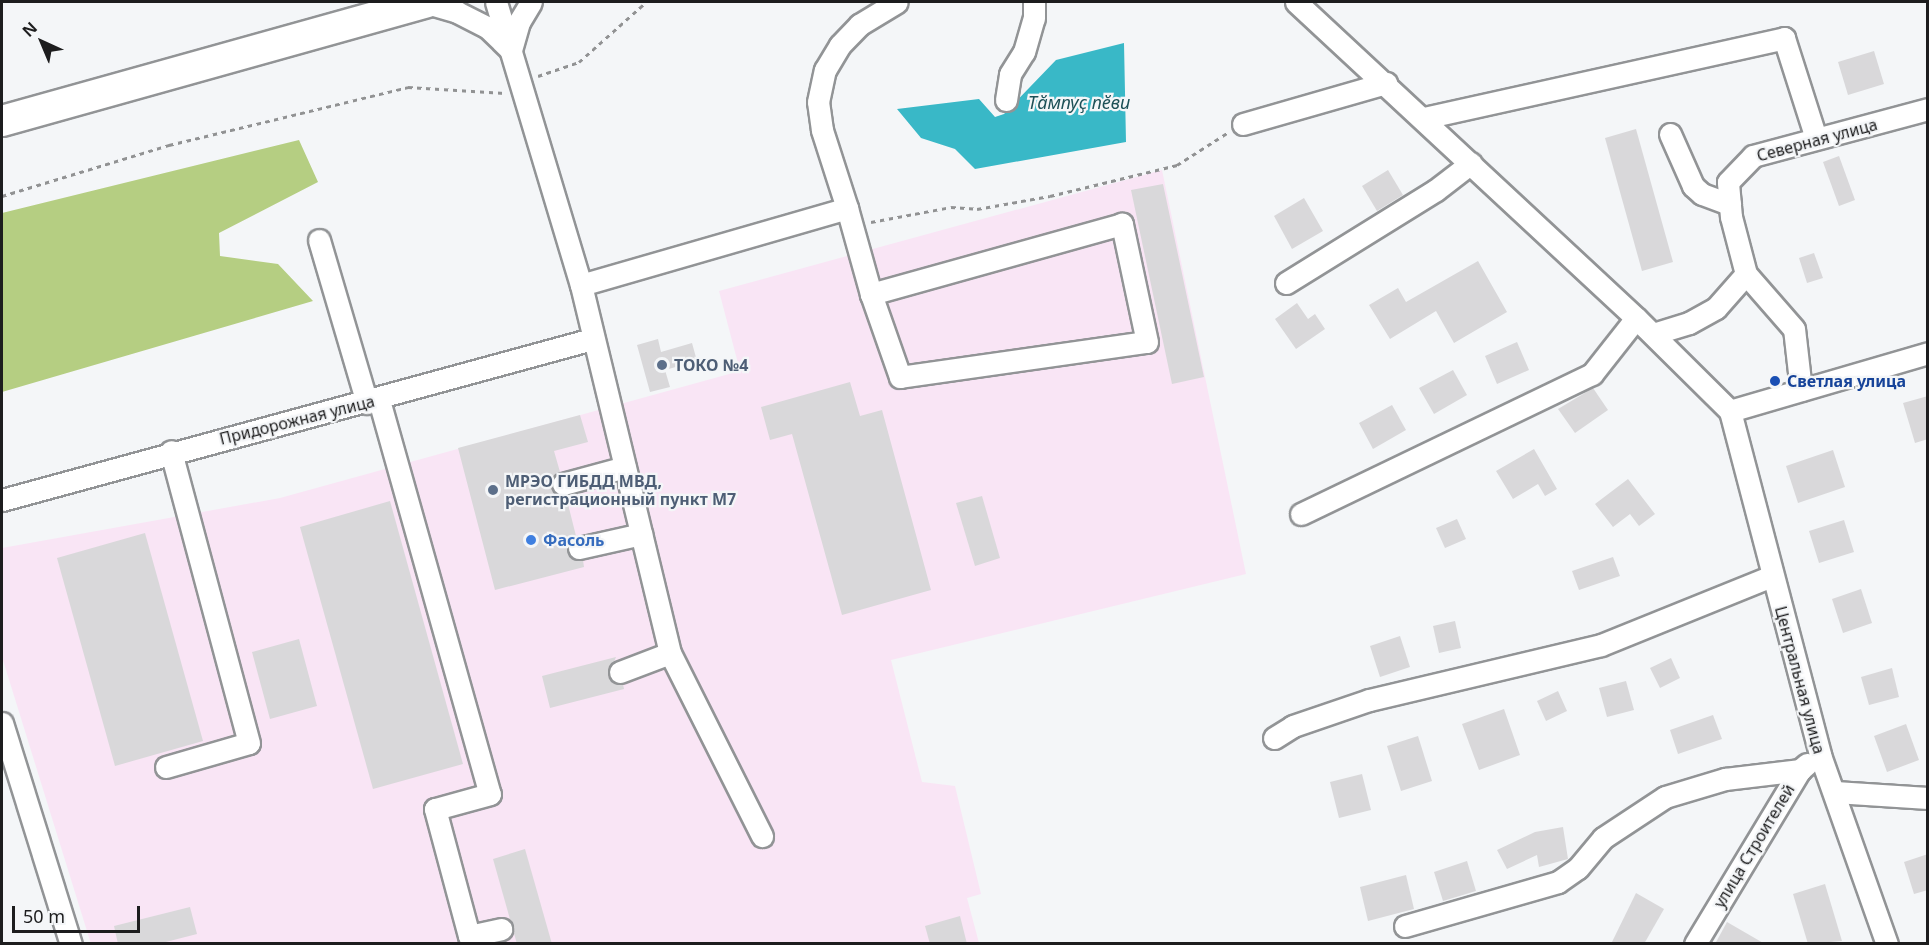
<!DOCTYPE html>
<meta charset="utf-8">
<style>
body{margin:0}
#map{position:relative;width:1929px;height:945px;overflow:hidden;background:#f4f6f8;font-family:"Noto Sans",sans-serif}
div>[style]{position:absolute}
.industrial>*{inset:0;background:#f9e5f5}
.green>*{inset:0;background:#b5ce82}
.water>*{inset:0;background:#39b8c7}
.building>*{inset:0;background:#d9d8da}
.path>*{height:3px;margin-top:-1.5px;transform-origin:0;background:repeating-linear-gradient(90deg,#919293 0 4.5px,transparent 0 9px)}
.roads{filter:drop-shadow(2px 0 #929496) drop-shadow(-2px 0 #929496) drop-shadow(0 2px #929496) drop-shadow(0 -2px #929496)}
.minor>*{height:21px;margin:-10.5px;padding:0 10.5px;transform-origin:10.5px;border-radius:10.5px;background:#fff}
.highway>*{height:30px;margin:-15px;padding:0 15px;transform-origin:15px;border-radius:15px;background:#fff}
.dots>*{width:16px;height:16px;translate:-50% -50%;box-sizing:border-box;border:3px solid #f4f6f8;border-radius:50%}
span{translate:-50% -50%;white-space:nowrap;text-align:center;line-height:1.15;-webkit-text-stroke:4.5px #f4f6f8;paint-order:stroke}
.street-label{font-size:16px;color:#1d1d1e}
.service-label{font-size:16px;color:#4e5e75;font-weight:700}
.left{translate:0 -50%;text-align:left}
.transit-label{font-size:16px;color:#164399;font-weight:700}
.shop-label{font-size:16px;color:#366cbe;font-weight:700}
.water-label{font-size:18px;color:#1c5057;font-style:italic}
.frame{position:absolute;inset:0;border:3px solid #1d1d1e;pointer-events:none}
.north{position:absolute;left:12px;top:12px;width:60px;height:60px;-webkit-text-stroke:4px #f4f6f8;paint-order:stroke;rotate:316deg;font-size:16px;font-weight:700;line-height:24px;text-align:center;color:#1d1d1e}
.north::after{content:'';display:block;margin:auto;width:21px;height:27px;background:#1d1d1e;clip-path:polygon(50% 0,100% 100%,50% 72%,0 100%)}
.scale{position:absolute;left:12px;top:906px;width:128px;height:27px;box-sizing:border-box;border:3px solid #1d1d1e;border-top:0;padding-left:8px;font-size:18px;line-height:21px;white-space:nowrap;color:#1d1d1e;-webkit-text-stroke:4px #f4f6f8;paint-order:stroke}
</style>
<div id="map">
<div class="industrial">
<div style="clip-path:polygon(1162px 170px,1246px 574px,891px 660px,922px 782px,955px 786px,981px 894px,967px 898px,979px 943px,91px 944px,2px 657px,2px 548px,280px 498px,740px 371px,719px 291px)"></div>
</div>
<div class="green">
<div style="clip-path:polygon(299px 140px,318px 182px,219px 233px,220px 256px,278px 264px,313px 301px,2px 392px,2px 213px)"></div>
</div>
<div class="water">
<div style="clip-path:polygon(1124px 43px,1126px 142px,975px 169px,955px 149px,921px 138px,897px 109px,979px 99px,995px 117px,1004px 114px,1056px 60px)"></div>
</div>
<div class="building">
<div style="clip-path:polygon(1874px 51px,1884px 84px,1848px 95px,1838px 62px)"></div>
<div style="clip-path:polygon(1636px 129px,1673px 262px,1642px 271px,1605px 138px)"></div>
<div style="clip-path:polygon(1839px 156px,1855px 200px,1839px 206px,1823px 162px)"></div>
<div style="clip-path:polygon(1388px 170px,1403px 195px,1377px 211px,1362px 186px)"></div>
<div style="clip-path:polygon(1163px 184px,1204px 377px,1172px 384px,1131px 190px)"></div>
<div style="clip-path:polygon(1304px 198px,1323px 231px,1292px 249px,1274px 216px)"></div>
<div style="clip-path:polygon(1814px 253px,1823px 278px,1807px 283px,1799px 258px)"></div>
<div style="clip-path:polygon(1478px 261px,1507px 312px,1454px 343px,1436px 311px,1390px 339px,1369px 305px,1398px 288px,1406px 302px)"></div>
<div style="clip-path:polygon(1297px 303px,1308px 319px,1315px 314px,1325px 329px,1296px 349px,1275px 319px)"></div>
<div style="clip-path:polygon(658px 339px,661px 352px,692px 343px,697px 361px,665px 370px,670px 387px,650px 392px,637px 345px)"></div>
<div style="clip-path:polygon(1517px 342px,1529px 370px,1497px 384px,1485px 356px)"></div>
<div style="clip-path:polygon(1453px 370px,1467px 395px,1434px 414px,1419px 388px)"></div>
<div style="clip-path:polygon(850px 382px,860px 416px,882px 410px,931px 590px,842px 615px,792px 434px,770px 440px,761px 407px)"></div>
<div style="clip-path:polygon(1593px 388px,1608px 410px,1575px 433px,1558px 409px)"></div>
<div style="clip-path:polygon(1928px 396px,1928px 439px,1915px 443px,1903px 403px)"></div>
<div style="clip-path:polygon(1392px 405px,1406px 430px,1373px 449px,1359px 423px)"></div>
<div style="clip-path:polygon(580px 415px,588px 442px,554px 451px,560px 472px,554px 476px,551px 487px,555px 493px,566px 496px,576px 536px,567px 544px,567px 551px,575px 560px,583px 560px,584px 567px,495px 590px,458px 448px)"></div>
<div style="clip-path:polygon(1534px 449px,1557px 489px,1545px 496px,1538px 484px,1513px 499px,1496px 471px)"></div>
<div style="clip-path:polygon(1833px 450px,1845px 487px,1798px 503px,1786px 466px)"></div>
<div style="clip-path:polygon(1628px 479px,1655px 514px,1639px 526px,1630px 514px,1613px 527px,1595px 504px)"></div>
<div style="clip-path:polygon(982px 496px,1000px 558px,975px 566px,956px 503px)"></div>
<div style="clip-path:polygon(390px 501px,463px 764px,373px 789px,300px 527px)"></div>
<div style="clip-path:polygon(1457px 519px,1466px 539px,1445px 548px,1436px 528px)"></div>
<div style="clip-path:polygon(1844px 520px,1854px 552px,1819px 563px,1809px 531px)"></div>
<div style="clip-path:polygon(145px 533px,203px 741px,115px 766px,57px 558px)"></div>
<div style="clip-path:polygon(1613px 557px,1620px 576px,1579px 590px,1572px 571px)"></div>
<div style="clip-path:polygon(1861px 589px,1872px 623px,1843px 633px,1832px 599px)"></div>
<div style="clip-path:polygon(1455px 621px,1461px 648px,1439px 653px,1433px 626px)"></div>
<div style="clip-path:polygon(1400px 636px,1410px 667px,1380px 677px,1370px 646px)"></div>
<div style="clip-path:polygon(299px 639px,317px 706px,270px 719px,252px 652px)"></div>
<div style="clip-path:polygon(616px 657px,608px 676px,612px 682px,623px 684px,624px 689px,550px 708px,542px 676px)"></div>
<div style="clip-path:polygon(1671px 658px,1680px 678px,1660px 688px,1650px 668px)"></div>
<div style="clip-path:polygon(1892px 668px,1899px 697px,1869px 705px,1861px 677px)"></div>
<div style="clip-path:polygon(1626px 681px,1634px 710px,1607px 717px,1599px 688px)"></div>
<div style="clip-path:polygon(1558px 691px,1567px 711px,1546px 721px,1537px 701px)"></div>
<div style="clip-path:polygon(1504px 709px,1520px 755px,1479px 770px,1462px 724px)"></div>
<div style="clip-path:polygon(1713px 715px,1722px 739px,1678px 754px,1670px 730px)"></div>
<div style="clip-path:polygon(1906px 724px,1919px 760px,1887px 772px,1874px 736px)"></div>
<div style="clip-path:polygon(1418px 736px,1432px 781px,1401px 791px,1387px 746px)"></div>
<div style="clip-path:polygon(1362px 774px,1371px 810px,1339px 818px,1330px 782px)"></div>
<div style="clip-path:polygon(1563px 827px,1568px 859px,1539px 867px,1537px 855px,1507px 869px,1497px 850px,1535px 832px)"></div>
<div style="clip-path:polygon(525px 849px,552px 944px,517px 944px,493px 859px)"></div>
<div style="clip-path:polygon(1928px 854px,1928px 890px,1914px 894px,1904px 862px)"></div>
<div style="clip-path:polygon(1467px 861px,1476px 891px,1443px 901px,1434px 872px)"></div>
<div style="clip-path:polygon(1406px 875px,1414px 909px,1368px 921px,1360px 887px)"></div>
<div style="clip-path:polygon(1825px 884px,1842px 941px,1808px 944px,1793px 894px)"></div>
<div style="clip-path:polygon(1636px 893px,1664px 909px,1644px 944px,1611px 944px)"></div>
<div style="clip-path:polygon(190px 907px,197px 934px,158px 944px,118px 944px,114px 926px)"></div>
<div style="clip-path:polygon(960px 916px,967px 944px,930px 944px,925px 926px)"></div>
<div style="clip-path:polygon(1727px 922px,1765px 944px,1715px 944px)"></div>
</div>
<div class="path">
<div style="left:538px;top:76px;width:43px;rotate:-18.9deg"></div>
<div style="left:579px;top:62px;width:90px;rotate:-41.8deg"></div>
<div style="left:2px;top:196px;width:175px;rotate:-17deg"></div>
<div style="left:169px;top:145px;width:246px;rotate:-13.6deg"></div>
<div style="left:408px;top:87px;width:97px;rotate:3.5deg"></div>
<div style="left:871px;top:222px;width:81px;rotate:-10.6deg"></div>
<div style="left:951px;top:207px;width:26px;rotate:4deg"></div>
<div style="left:977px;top:209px;width:74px;rotate:-10.1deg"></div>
<div style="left:1050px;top:196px;width:131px;rotate:-13.7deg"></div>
<div style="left:1177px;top:165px;width:59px;rotate:-32.6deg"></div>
</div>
<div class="roads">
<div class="minor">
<div style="left:423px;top:2px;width:35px;rotate:16deg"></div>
<div style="left:457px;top:12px;width:34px;rotate:27deg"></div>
<div style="left:487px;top:27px;width:30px;rotate:44deg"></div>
<div style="left:496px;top:2px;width:295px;rotate:73.3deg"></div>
<div style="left:581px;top:285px;width:379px;rotate:76.4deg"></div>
<div style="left:670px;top:653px;width:205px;rotate:63.3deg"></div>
<div style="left:1296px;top:2px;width:464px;rotate:42.9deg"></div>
<div style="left:1636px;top:318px;width:132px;rotate:44.7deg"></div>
<div style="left:511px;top:50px;width:29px;rotate:-74deg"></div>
<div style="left:519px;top:22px;width:23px;rotate:-59deg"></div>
<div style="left:1006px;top:100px;width:26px;rotate:-81deg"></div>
<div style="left:1010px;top:74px;width:26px;rotate:-58deg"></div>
<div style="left:1024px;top:52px;width:35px;rotate:-74deg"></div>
<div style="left:1034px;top:18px;width:16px;rotate:-90deg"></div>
<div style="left:1424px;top:118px;width:369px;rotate:-12.5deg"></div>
<div style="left:1784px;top:38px;width:105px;rotate:72.3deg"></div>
<div style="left:1243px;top:124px;width:149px;rotate:-16deg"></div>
<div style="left:1670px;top:134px;width:57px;rotate:66.1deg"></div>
<div style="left:1693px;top:186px;width:12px;rotate:42deg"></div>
<div style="left:1702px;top:194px;width:30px;rotate:20deg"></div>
<div style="left:847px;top:208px;width:89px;rotate:74.4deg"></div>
<div style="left:871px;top:294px;width:88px;rotate:70.7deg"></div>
<div style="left:900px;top:377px;width:249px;rotate:-8.1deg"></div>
<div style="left:1147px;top:342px;width:121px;rotate:-102deg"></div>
<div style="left:1122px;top:224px;width:261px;rotate:164.4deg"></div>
<div style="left:319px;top:240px;width:170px;rotate:73.6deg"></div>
<div style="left:1286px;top:283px;width:176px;rotate:-31.8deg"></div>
<div style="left:1436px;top:190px;width:44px;rotate:-37.6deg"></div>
<div style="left:581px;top:285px;width:277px;rotate:-16.1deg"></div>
<div style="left:847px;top:208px;width:82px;rotate:-107.8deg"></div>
<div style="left:822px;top:130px;width:28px;rotate:-98deg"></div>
<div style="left:818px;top:102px;width:33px;rotate:-78deg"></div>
<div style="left:825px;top:70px;width:29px;rotate:-59deg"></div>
<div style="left:840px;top:45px;width:28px;rotate:-46deg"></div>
<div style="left:859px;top:25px;width:44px;rotate:-31.2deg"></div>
<div style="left:1653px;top:334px;width:38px;rotate:-17deg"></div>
<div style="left:1689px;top:323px;width:31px;rotate:-29deg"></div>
<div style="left:1716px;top:308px;width:45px;rotate:-48.6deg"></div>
<div style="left:1801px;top:390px;width:61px;rotate:-96.5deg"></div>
<div style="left:1794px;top:329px;width:73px;rotate:-131.1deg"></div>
<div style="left:1746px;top:274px;width:59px;rotate:-104.7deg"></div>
<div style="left:1731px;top:217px;width:35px;rotate:-95deg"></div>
<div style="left:1728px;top:182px;width:36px;rotate:-46deg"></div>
<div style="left:1753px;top:156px;width:181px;rotate:-15deg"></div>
<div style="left:379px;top:400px;width:409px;rotate:74.3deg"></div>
<div style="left:490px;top:794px;width:57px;rotate:164.7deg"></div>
<div style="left:435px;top:809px;width:131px;rotate:75deg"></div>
<div style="left:469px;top:936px;width:33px;rotate:-12deg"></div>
<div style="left:1730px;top:411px;width:356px;rotate:75.3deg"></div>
<div style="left:1820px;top:755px;width:201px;rotate:70.5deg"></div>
<div style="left:1730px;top:411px;width:206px;rotate:-16.3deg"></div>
<div style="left:563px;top:484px;width:64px;rotate:-15.3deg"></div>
<div style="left:2px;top:500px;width:612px;rotate:-15.26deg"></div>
<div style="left:1301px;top:514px;width:323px;rotate:-25.7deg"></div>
<div style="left:1592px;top:374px;width:71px;rotate:-51.8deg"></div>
<div style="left:579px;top:548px;width:64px;rotate:-12.7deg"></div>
<div style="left:620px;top:672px;width:53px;rotate:-20.8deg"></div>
<div style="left:2px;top:723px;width:232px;rotate:72.7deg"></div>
<div style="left:1274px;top:738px;width:22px;rotate:-32deg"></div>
<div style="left:1293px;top:726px;width:80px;rotate:-18.9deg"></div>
<div style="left:1369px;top:700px;width:238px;rotate:-13.3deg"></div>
<div style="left:1601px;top:645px;width:184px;rotate:-22deg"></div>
<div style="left:166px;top:767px;width:86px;rotate:-16.1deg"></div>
<div style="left:249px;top:743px;width:302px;rotate:-105deg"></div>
<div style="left:1835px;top:792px;width:93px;rotate:3.7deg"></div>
<div style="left:1405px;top:926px;width:159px;rotate:-16deg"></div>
<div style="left:1558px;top:882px;width:24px;rotate:-35deg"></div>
<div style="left:1578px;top:868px;width:39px;rotate:-50deg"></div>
<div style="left:1603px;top:838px;width:74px;rotate:-33.5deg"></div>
<div style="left:1665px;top:797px;width:63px;rotate:-16.7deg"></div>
<div style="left:1725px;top:779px;width:76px;rotate:-6.8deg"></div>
<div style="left:1695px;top:944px;width:203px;rotate:-58.9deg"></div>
<div style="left:1800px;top:770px;width:9px;rotate:-41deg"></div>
</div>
<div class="highway">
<div style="left:2px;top:121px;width:441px;rotate:-15.6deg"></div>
</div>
</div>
<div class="dots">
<div style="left:662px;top:365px;background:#5c6f8a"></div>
<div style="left:1775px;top:381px;background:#1a4fb4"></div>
<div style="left:493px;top:490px;background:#5c6f8a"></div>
<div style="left:531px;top:540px;background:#3f7fe0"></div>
</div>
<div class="street-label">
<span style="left:1817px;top:140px;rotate:-15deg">Северная улица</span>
<span style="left:297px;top:420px;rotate:-14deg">Придорожная улица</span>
<span style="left:1800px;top:680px;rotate:75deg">Центральная улица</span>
<span style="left:1754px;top:846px;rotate:-59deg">улица Строителей</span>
</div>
<div class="service-label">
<span class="left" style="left:674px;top:365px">ТОКО №4</span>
<span class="left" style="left:505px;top:490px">МРЭО ГИБДД МВД,<br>регистрационный пункт М7</span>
</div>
<div class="transit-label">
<span class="left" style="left:1787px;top:381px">Светлая улица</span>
</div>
<div class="shop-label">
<span class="left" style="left:543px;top:540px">Фасоль</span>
</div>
<div class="water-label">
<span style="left:1079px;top:102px">Тӑмпуҫ пӗви</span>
</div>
<div class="frame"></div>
<div class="north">N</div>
<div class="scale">50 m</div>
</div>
